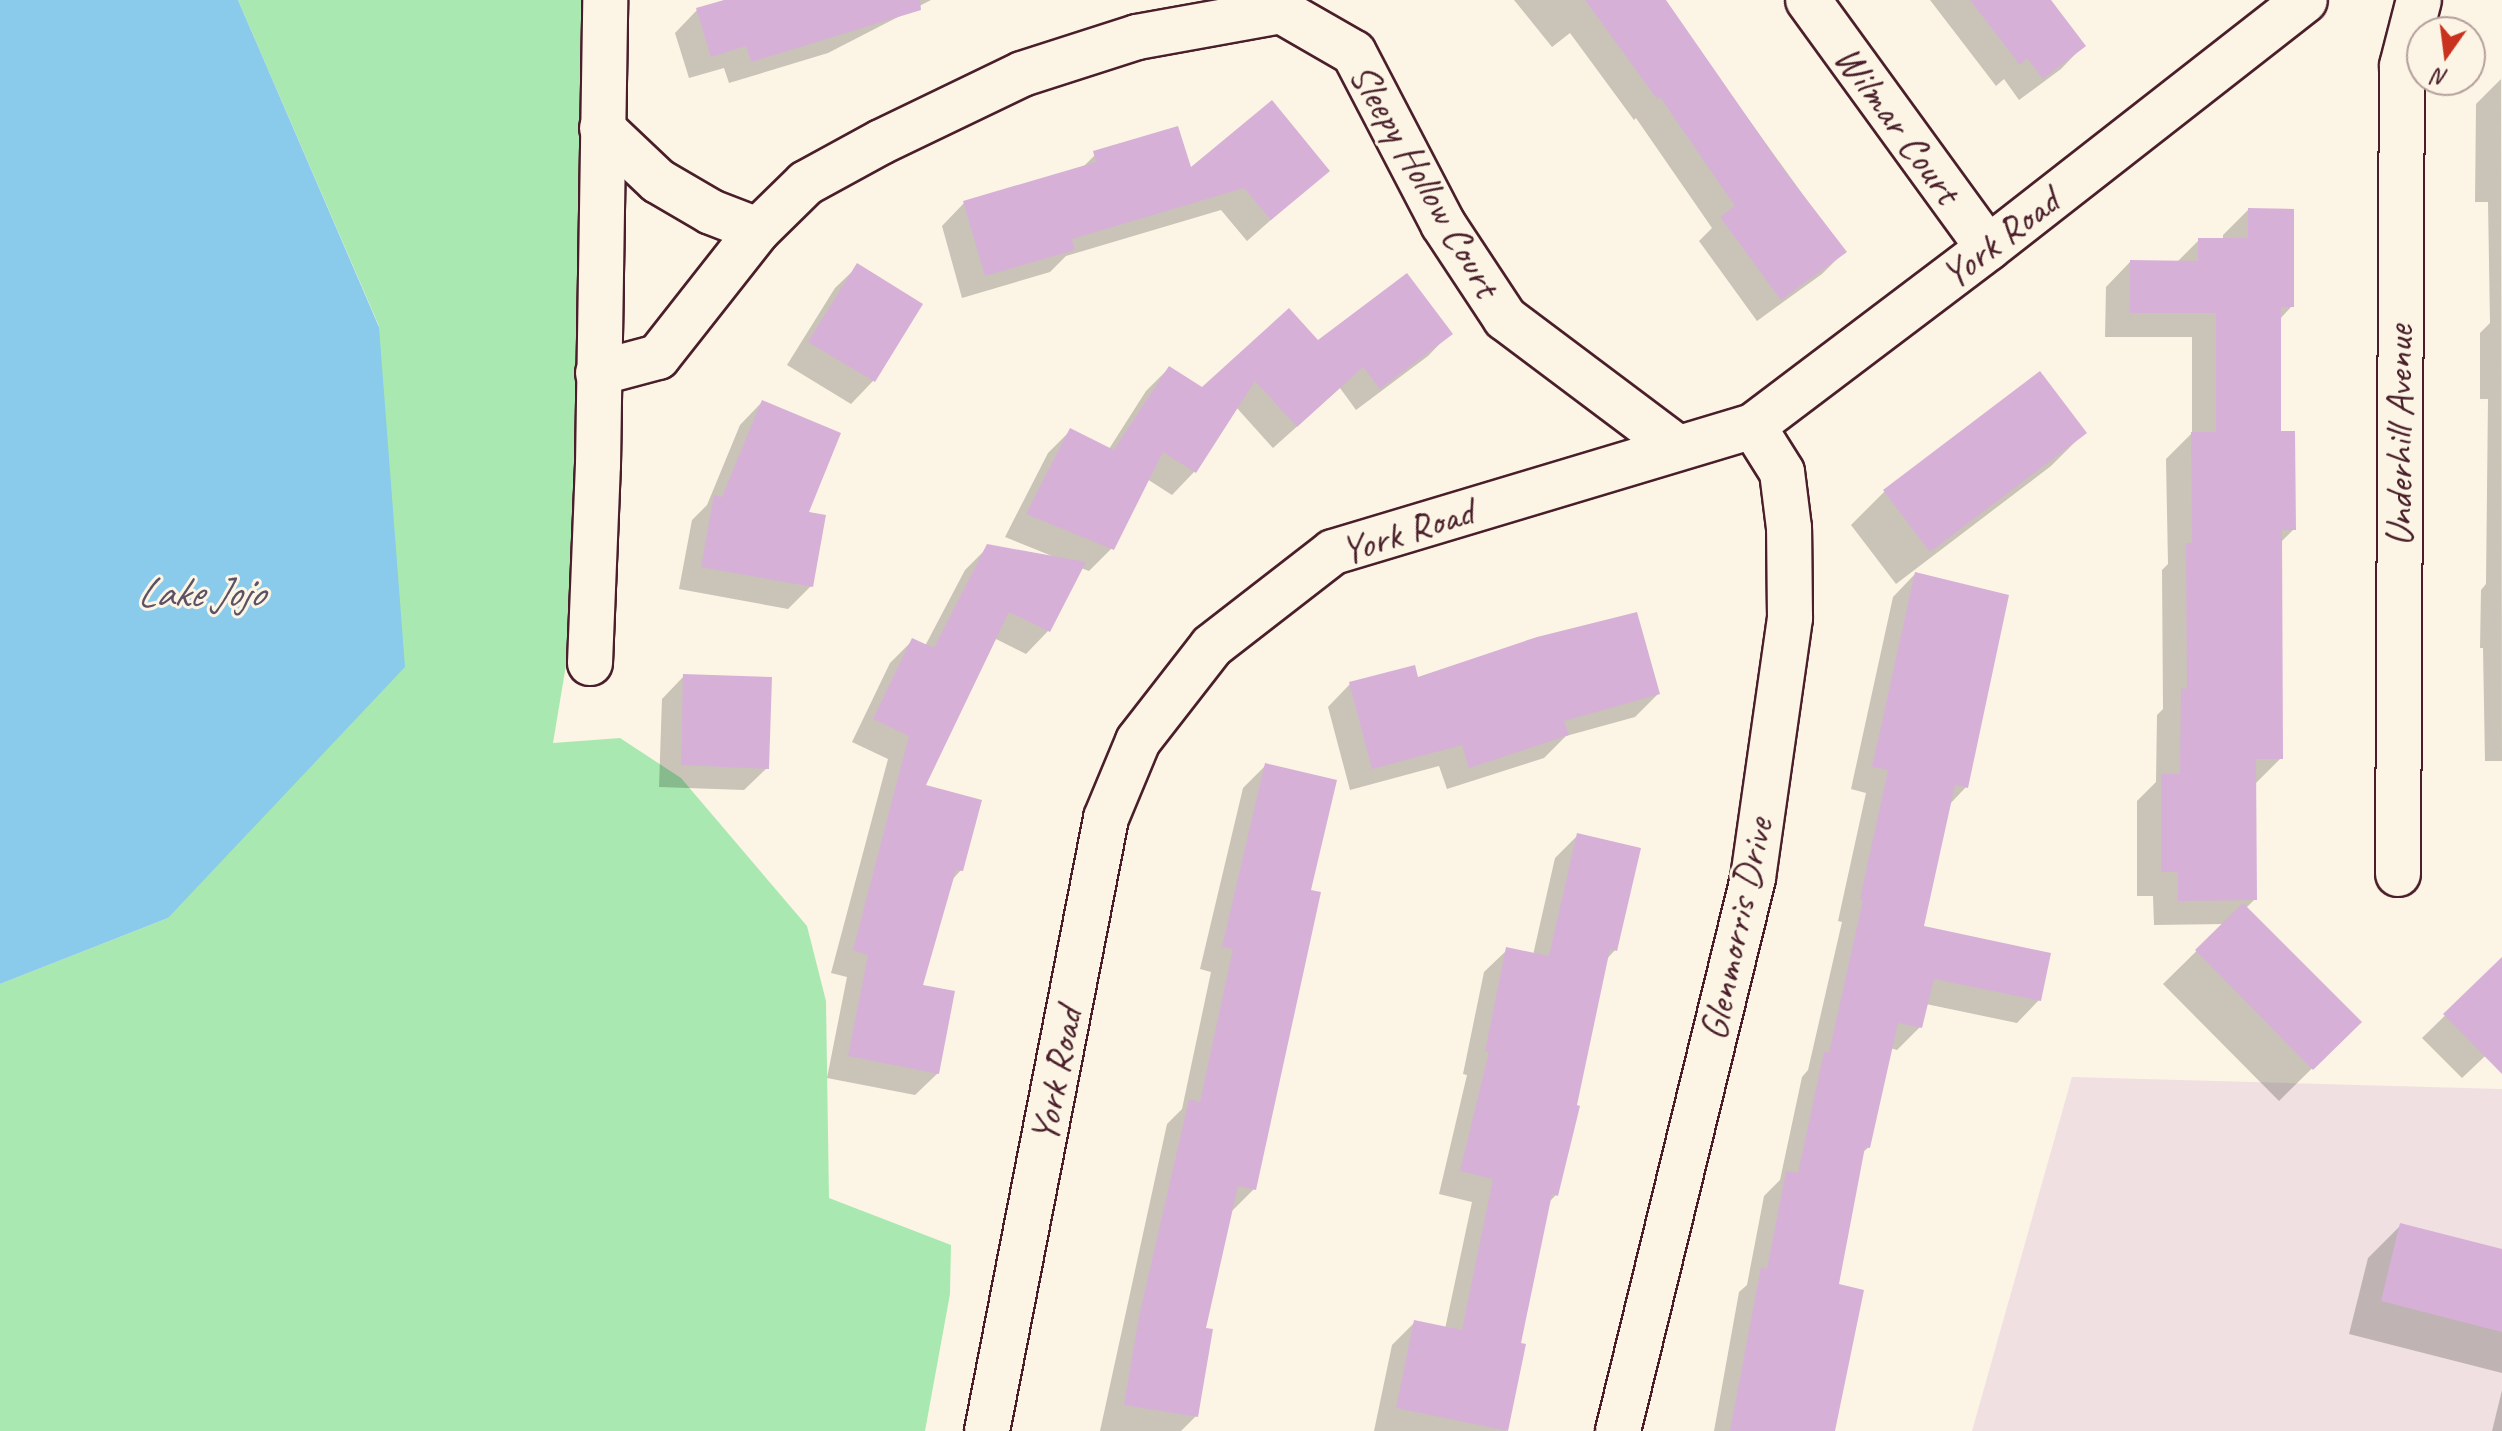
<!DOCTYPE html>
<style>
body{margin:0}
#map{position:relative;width:2502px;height:1431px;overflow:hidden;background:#fcf5e5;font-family:Caveat,sans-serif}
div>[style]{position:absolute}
.built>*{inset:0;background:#f1e0e1}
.green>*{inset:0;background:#a9e9b1}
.water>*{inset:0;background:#8acaeb}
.shadow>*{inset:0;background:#0003}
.building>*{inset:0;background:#d7b0d8}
.roads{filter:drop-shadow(2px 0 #4a1f2b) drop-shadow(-2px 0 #4a1f2b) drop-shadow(0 2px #4a1f2b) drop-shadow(0 -2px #4a1f2b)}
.minor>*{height:44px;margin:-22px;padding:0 22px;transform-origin:22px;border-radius:22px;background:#fcf5e5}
span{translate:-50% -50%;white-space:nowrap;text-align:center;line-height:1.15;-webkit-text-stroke:6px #fcf5e5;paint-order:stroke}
.street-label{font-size:40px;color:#4a1f2b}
.water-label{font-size:42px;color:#5d5265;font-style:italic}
.north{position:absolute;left:2406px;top:16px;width:80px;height:80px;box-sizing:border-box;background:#fcf5e5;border:2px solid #b59f9b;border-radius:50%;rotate:194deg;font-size:22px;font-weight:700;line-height:32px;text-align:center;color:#4a1f2b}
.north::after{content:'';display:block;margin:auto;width:28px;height:36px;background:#c8321e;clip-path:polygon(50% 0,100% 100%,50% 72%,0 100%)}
</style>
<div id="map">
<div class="built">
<div style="clip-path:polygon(2072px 1077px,2502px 1089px,2502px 1431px,1972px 1431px)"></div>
</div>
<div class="green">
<div style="clip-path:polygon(238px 0,618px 0,603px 443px,553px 743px,620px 738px,681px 778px,807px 926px,826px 1001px,829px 1198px,951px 1245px,950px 1294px,925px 1431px,0 1431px,0 984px,168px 918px,379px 326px)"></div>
</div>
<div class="water">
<div style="clip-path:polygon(0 0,238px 0,379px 327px,405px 667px,168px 918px,0 984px)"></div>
</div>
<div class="shadow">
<div style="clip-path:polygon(725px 0,931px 0,828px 53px,729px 83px,724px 68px,689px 78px,675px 33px,697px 10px)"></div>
<div style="clip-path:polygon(1514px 0,1663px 0,1844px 252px,1822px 274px,1757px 321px,1699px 241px,1712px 228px,1636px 118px,1634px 120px,1570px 33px,1552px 47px)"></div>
<div style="clip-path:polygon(1930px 0,2049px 0,2083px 46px,2061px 69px,2019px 100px,2004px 79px,1996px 86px)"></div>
<div style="clip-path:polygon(2501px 79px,2502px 761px,2485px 761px,2483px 648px,2480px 648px,2481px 590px,2486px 584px,2488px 399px,2480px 399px,2480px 333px,2490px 323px,2488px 202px,2475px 202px,2476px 104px)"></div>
<div style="clip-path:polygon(1098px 152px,1190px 171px,1328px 170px,1247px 241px,1221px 210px,1066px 256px,1050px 272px,962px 298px,942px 226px,964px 203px,1075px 175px)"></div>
<div style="clip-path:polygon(2248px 210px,2292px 306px,2279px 320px,2279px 433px,2294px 529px,2280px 543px,2281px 758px,2256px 783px,2255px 899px,2246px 908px,2359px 1022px,2279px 1101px,2163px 984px,2224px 924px,2154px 925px,2153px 896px,2137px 896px,2137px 801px,2156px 782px,2157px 715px,2163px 709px,2162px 570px,2168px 564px,2166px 459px,2192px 433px,2192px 337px,2105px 337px,2106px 287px,2130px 262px,2176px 263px,2199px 240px,2223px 240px,2223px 235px)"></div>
<div style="clip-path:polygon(858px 266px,921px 305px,873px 381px,851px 404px,787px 365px,835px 288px)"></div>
<div style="clip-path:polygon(1450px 333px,1428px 356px,1356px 410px,1340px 388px,1273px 448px,1236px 407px,1194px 472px,1172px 495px,1147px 479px,1112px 548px,1089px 571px,1081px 568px,1048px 631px,1026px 654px,994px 638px,923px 787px,961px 870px,951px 881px,921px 986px,938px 1073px,915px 1095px,827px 1078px,847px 977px,831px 973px,888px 759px,852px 742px,890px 663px,913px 640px,925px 646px,965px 570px,988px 547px,1052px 556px,1005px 537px,1048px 453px,1071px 430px,1109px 449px,1146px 391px,1169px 368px,1202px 389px,1318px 343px)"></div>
<div style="clip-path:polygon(762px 402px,806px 514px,811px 586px,788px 609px,679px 589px,692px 520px,707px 505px,740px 425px)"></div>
<div style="clip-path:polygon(2084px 433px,2051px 466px,1896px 584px,1851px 525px,1884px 492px)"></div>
<div style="clip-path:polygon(1915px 574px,1966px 787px,1949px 805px,1922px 928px,2039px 1000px,2017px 1023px,1926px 1004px,1920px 1027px,1897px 1050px,1890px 1048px,1869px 1147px,1862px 1153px,1837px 1286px,1833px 1431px,1714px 1431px,1739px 1292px,1747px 1285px,1764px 1196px,1780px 1180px,1802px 1077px,1808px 1070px,1842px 922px,1838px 921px,1866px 793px,1851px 789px,1893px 597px)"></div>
<div style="clip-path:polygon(684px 676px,767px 768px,744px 790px,659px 787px,662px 699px)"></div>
<div style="clip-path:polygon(1417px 679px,1658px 694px,1635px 717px,1566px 736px,1544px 758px,1447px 789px,1439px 766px,1350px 790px,1328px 707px,1350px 684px)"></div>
<div style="clip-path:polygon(1266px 765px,1308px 891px,1254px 1189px,1230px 1213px,1204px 1330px,1196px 1416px,1181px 1431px,1100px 1431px,1167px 1124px,1182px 1109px,1211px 972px,1200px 969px,1243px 788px)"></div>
<div style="clip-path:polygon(1578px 835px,1615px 950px,1605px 961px,1556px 1195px,1548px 1203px,1519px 1344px,1523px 1345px,1506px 1431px,1374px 1431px,1392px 1345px,1415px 1322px,1445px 1329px,1472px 1202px,1439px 1194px,1467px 1075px,1463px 1074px,1484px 972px,1507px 950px,1533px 955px,1555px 858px)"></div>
<div style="clip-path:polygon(2502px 960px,2502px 1040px,2462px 1078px,2422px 1038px)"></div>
<div style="clip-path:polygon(2401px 1225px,2502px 1251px,2502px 1373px,2349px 1334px,2368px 1258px)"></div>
<div style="clip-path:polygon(2502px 1390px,2502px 1431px,2492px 1431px)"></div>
</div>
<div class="building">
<div style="clip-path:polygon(724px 0,920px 0,921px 10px,751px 62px,746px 46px,711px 57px,696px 8px)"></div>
<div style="clip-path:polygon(1585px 0,1666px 0,1784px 170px,1847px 252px,1781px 300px,1720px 217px,1735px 206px,1660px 97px,1657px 99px)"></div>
<div style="clip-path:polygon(1970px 0,2051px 0,2086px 46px,2043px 79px,2027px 58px,2020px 65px)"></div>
<div style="clip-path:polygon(1272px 100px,1330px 171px,1271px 220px,1244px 188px,1072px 239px,1075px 250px,985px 276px,963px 201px,1096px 162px,1093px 151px,1178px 126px,1191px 167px)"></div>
<div style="clip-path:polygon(2248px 208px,2294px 209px,2294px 307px,2281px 307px,2281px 431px,2295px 431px,2296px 530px,2282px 530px,2283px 759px,2256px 759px,2257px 900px,2178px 901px,2178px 872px,2161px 872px,2161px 774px,2180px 774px,2181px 688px,2187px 689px,2186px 543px,2192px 543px,2191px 432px,2216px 432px,2216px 313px,2130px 313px,2130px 260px,2198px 261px,2198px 238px,2248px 238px)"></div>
<div style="clip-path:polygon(857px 263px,923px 304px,875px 382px,808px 342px)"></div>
<div style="clip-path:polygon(1407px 273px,1453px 334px,1380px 389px,1363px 367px,1297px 427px,1255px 381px,1196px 473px,1163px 452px,1114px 550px,1026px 514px,1070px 428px,1114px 450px,1169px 366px,1202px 387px,1289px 308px,1318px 340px)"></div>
<div style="clip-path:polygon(2040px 371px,2087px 433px,1930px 552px,1883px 490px)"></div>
<div style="clip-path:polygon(762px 400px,841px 433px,809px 512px,826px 515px,813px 587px,701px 567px,714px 495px,722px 497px)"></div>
<div style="clip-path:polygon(987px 544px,1086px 562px,1050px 632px,1009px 612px,926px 785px,982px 800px,963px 871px,956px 870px,923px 985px,955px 991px,939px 1074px,848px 1056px,868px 955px,853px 950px,909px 736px,873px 719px,912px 638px,934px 648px)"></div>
<div style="clip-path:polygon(1915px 572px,2009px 595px,1968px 788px,1955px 785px,1924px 926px,2051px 953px,2041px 1001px,1934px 979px,1922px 1028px,1898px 1023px,1870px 1148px,1865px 1147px,1839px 1284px,1864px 1290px,1835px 1431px,1730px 1431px,1761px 1267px,1767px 1269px,1786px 1171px,1798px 1173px,1824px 1052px,1829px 1053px,1863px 900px,1860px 899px,1888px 770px,1872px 767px)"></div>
<div style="clip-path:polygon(1637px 612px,1660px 694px,1564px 721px,1569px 735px,1469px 768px,1462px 745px,1372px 769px,1349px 682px,1415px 665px,1418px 677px,1537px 637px)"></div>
<div style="clip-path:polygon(683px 674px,772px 677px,769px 769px,681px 765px)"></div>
<div style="clip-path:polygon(1265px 763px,1337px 780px,1311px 890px,1321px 892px,1256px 1190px,1238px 1186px,1206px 1328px,1213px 1329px,1198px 1417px,1124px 1405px,1139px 1317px,1189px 1099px,1200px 1102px,1233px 949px,1222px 947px)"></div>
<div style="clip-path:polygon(1577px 833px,1641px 848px,1617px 951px,1610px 949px,1577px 1105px,1580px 1106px,1558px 1196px,1552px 1194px,1521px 1343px,1526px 1344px,1508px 1431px,1396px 1408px,1414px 1320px,1462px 1330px,1493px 1179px,1460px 1171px,1489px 1052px,1485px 1052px,1506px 947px,1549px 956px)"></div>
<div style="clip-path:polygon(2243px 903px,2362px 1022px,2313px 1070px,2195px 950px)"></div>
<div style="clip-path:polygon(2502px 957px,2502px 1074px,2443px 1014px)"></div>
<div style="clip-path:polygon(2400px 1223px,2502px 1249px,2502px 1332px,2381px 1301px)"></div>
</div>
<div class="roads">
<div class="minor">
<div style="left:1808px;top:0;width:306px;rotate:54deg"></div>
<div style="left:602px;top:128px;width:77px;rotate:43.4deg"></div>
<div style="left:658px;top:181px;width:61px;rotate:30.3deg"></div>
<div style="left:711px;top:212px;width:50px;rotate:21deg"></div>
<div style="left:598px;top:373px;width:62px;rotate:-14.9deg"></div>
<div style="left:658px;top:357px;width:162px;rotate:-51.8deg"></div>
<div style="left:758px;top:230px;width:67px;rotate:-44.4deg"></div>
<div style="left:806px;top:183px;width:85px;rotate:-28.7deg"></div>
<div style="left:881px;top:142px;width:157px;rotate:-25.7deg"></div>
<div style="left:1022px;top:74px;width:121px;rotate:-17.8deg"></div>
<div style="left:1137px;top:37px;width:146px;rotate:-10.2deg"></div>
<div style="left:1281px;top:11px;width:84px;rotate:29.9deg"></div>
<div style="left:1354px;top:53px;width:193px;rotate:62.5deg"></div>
<div style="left:1443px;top:224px;width:113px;rotate:56.6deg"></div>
<div style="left:1505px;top:318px;width:215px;rotate:36.9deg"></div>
<div style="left:590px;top:663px;width:198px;rotate:-87.7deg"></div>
<div style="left:598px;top:465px;width:465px;rotate:-89.1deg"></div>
<div style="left:2398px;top:874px;width:808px;rotate:-89.72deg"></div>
<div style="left:2402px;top:66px;width:68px;rotate:-75.6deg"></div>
<div style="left:987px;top:1431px;width:624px;rotate:-79.01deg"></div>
<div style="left:1106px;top:818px;width:83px;rotate:-67.4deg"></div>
<div style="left:1138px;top:741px;width:120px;rotate:-52.1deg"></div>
<div style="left:1212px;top:646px;width:153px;rotate:-37.8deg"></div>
<div style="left:1333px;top:552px;width:438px;rotate:-16.7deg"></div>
<div style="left:1753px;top:426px;width:295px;rotate:-37.1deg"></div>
<div style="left:1988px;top:248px;width:402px;rotate:-38deg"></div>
<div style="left:1618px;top:1431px;width:569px;rotate:-76.28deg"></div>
<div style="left:1753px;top:878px;width:263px;rotate:-81.9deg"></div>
<div style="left:1790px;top:618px;width:90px;rotate:-90.6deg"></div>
<div style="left:1789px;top:528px;width:56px;rotate:-97.1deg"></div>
<div style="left:1782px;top:472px;width:54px;rotate:-122.2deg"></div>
</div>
</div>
<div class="street-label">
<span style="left:1898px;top:124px;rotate:54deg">Wilmar Court</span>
<span style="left:1425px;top:180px;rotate:60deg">Sleepy Hollow Court</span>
<span style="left:2000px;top:238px;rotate:-38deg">York Road</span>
<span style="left:2399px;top:436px;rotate:-90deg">Underhill Avenue</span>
<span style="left:1407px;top:531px;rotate:-18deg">York Road</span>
<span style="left:1736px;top:929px;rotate:-78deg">Glenmorris Drive</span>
<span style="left:1056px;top:1075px;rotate:-79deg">York Road</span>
</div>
<div class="water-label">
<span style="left:200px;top:593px">Lake Jojo</span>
</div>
<div class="north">N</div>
</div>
